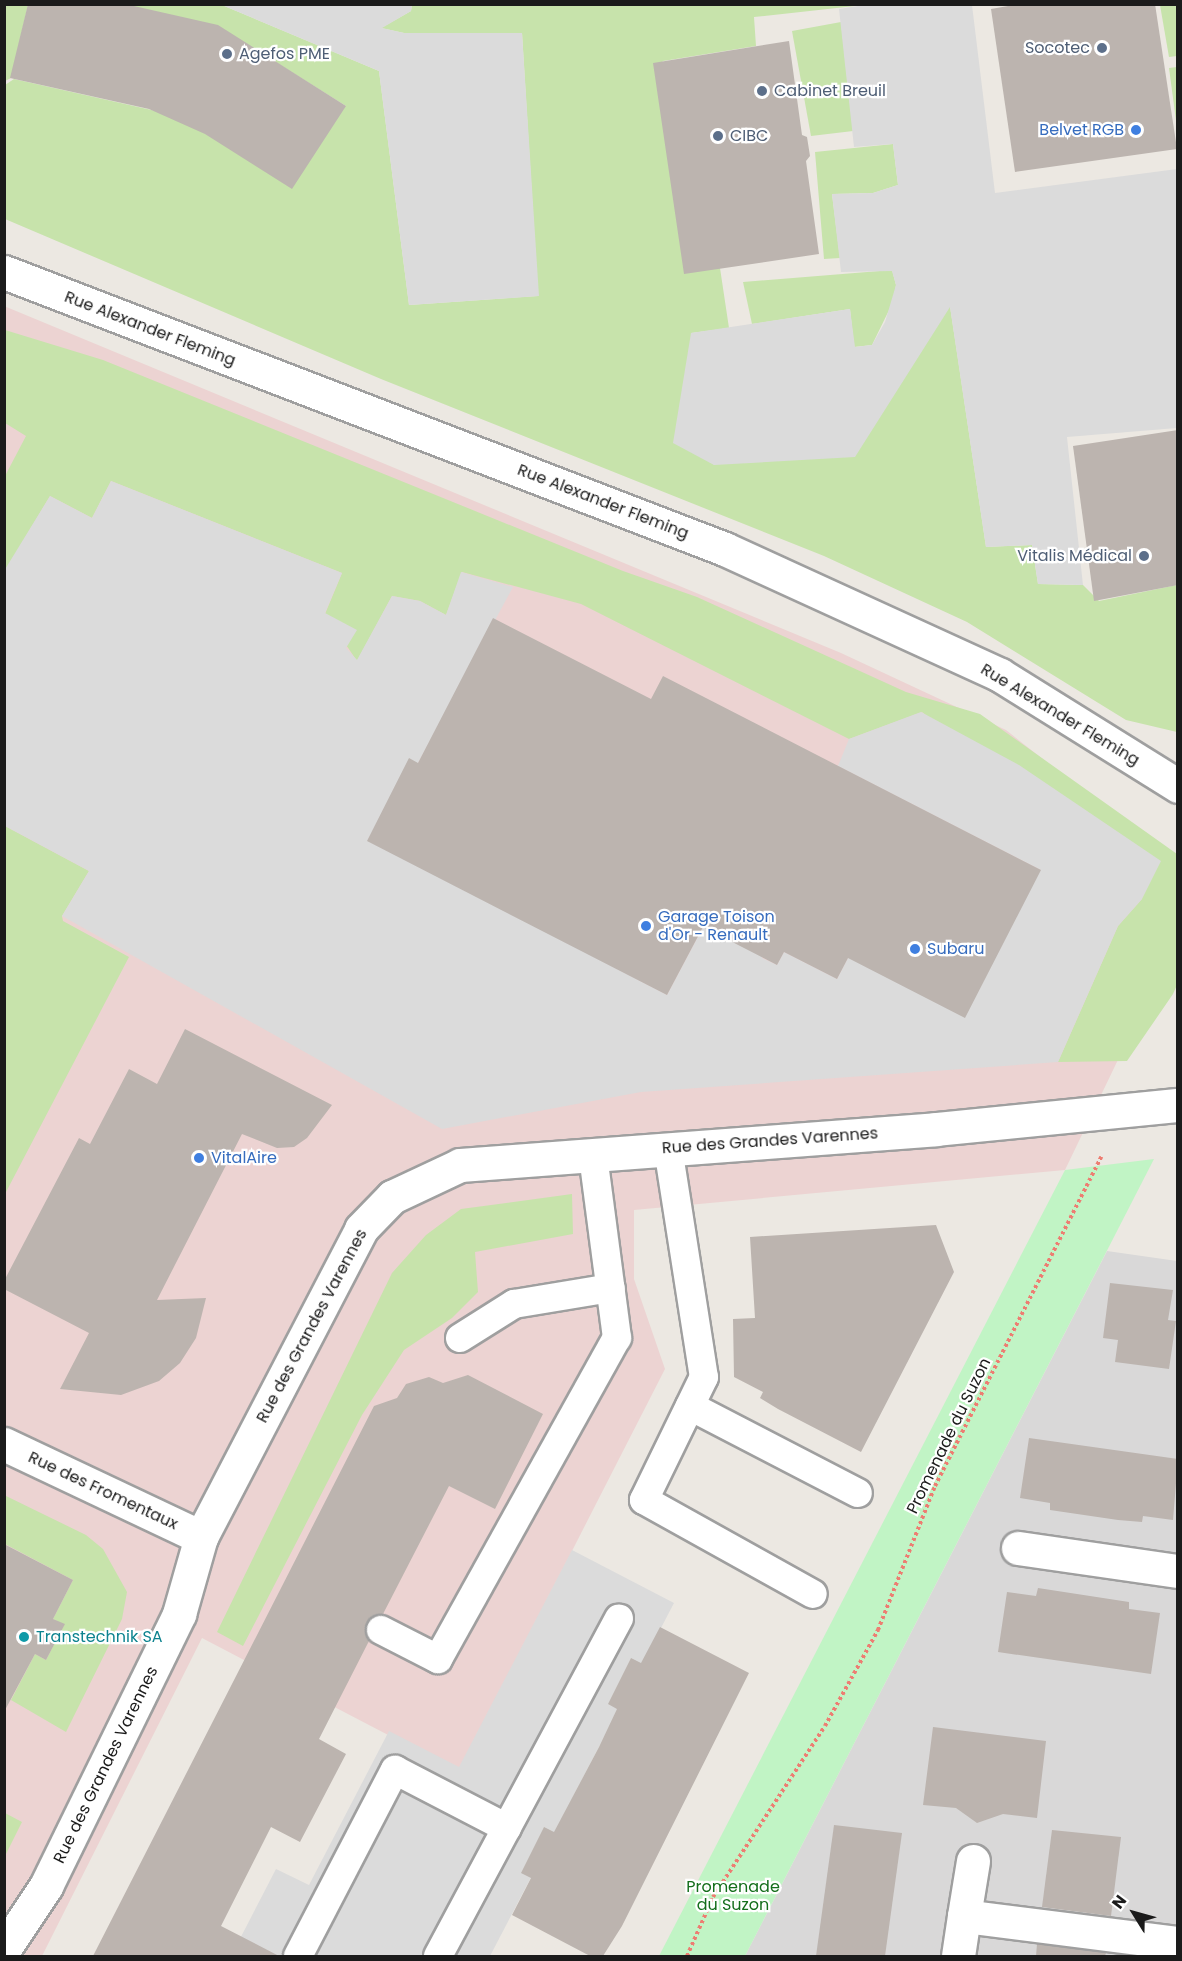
<!DOCTYPE html>
<meta charset="utf-8">
<style>
body{margin:0}
#map{position:relative;width:1182px;height:1961px;overflow:hidden;background:#ece8e2;font-family:Poppins,sans-serif}
div>[style]{position:absolute}
.residential>*{inset:0;background:#d9d8d8}
.commercial>*{inset:0;background:#ecd3d2}
.grass>*{inset:0;background:#c7e3ab}
.park>*{inset:0;background:#c1f4c5}
.parking>*{inset:0;background:#dbdbdb}
.building>*{inset:0;background:#bcb4af}
.path>*{height:4px;margin-top:-2px;transform-origin:0;background:repeating-linear-gradient(90deg,#ed7d72 0 3px,transparent 0 6px)}
.roads{filter:drop-shadow(2px 0 #9f9f9f) drop-shadow(-2px 0 #9f9f9f) drop-shadow(0 2px #9f9f9f) drop-shadow(0 -2px #9f9f9f)}
.lane>*{height:28px;margin:-14px;padding:0 14px;transform-origin:14px;border-radius:14px;background:#fff}
.street>*{height:33px;margin:-16.5px;padding:0 16.5px;transform-origin:16.5px;border-radius:16.5px;background:#fff}
.dots>*{width:16px;height:16px;translate:-50% -50%;box-sizing:border-box;border:3px solid #fff;border-radius:50%}
span{translate:-50% -50%;white-space:nowrap;text-align:center;line-height:1.15;-webkit-text-stroke:4.5px #fff;paint-order:stroke}
.service-label{font-size:16px;color:#4e5e75}
.right{translate:-100% -50%;text-align:right}
.left{translate:0 -50%;text-align:left}
.shop-label{font-size:16px;color:#366cbe}
.street-label{font-size:16px;color:#1b1b1b}
.culture-label{font-size:16px;color:#0d838f}
.park-label{font-size:16px;color:#146e1b}
.frame{position:absolute;inset:0;border:6px solid #1b1b1b;pointer-events:none}
.north{position:absolute;left:1104px;top:1883px;width:60px;height:60px;-webkit-text-stroke:4px #fff;paint-order:stroke;rotate:307deg;font-size:16px;font-weight:700;line-height:24px;text-align:center;color:#1b1b1b}
.north::after{content:'';display:block;margin:auto;width:21px;height:27px;background:#1b1b1b;clip-path:polygon(50% 0,100% 100%,50% 72%,0 100%)}
</style>
<div id="map">
<div class="residential">
<div style="clip-path:polygon(1107px 1251px,1177px 1261px,1177px 1956px,745px 1956px)"></div>
</div>
<div class="commercial">
<div style="clip-path:polygon(4px 306px,841px 653px,1006px 730px,1178px 866px,1177px 937px,1065px 1170px,634px 1210px,634px 1279px,665px 1369px,459px 1772px,202px 1638px,42px 1956px,4px 1956px)"></div>
</div>
<div class="grass">
<div style="clip-path:polygon(412px 4px,864px 5px,754px 17px,756px 46px,663px 61px,655px 71px,720px 268px,729px 328px,691px 333px,714px 465px,950px 306px,986px 547px,1032px 545px,1038px 584px,1083px 585px,1099px 601px,1177px 585px,1177px 732px,1126px 720px,967px 622px,824px 556px,381px 379px,5px 219px,5px 85px,14px 79px,165px 113px,346px 106px,239px 39px,125px 5px,222px 5px,379px 71px,409px 305px,538px 296px,522px 33px,404px 33px,381px 28px,411px 11px)"></div>
<div style="clip-path:polygon(5px 5px,28px 5px,11px 78px,5px 81px)"></div>
<div style="clip-path:polygon(1160px 5px,1177px 5px,1177px 56px,1169px 57px)"></div>
<div style="clip-path:polygon(841px 22px,853px 131px,811px 136px,792px 31px)"></div>
<div style="clip-path:polygon(1177px 67px,1178px 67px,1177px 128px,1169px 68px)"></div>
<div style="clip-path:polygon(893px 144px,898px 185px,873px 193px,832px 194px,840px 258px,824px 259px,815px 152px)"></div>
<div style="clip-path:polygon(892px 270px,896px 285px,893px 302px,872px 345px,854px 347px,850px 309px,752px 324px,743px 282px)"></div>
<div style="clip-path:polygon(5px 330px,103px 360px,623px 571px,697px 597px,906px 692px,980px 714px,1177px 854px,1177px 985px,1173px 994px,1127px 1061px,1058px 1062px,1118px 926px,1142px 899px,922px 712px,849px 739px,581px 604px,462px 572px,446px 615px,420px 601px,392px 596px,357px 661px,325px 614px,342px 573px,111px 481px,92px 518px,50px 496px,5px 571px,5px 476px,26px 436px,5px 423px)"></div>
<div style="clip-path:polygon(5px 826px,89px 871px,62px 916px,63px 921px,129px 957px,5px 1194px)"></div>
<div style="clip-path:polygon(572px 1194px,573px 1234px,475px 1252px,478px 1292px,452px 1318px,404px 1350px,362px 1415px,243px 1646px,217px 1632px,392px 1273px,426px 1235px,461px 1209px)"></div>
<div style="clip-path:polygon(4px 1495px,86px 1535px,103px 1549px,127px 1592px,122px 1619px,66px 1732px,11px 1700px,35px 1654px,46px 1660px,64px 1625px,53px 1619px,73px 1580px,5px 1544px)"></div>
<div style="clip-path:polygon(5px 1813px,22px 1822px,5px 1856px)"></div>
</div>
<div class="park">
<div style="clip-path:polygon(1154px 1159px,745px 1956px,659px 1956px,1065px 1170px)"></div>
</div>
<div class="parking">
<div style="clip-path:polygon(222px 5px,412px 5px,411px 11px,382px 28px,404px 33px,522px 33px,539px 296px,409px 305px,379px 71px)"></div>
<div style="clip-path:polygon(864px 5px,972px 5px,995px 193px,1177px 169px,1177px 428px,1067px 437px,1083px 585px,1038px 584px,1032px 545px,986px 547px,950px 307px,855px 457px,714px 465px,673px 443px,691px 333px,850px 309px,855px 347px,872px 345px,885px 322px,896px 285px,892px 271px,841px 272px,832px 194px,873px 193px,898px 185px,893px 144px,854px 147px,839px 9px)"></div>
<div style="clip-path:polygon(111px 481px,342px 573px,325px 613px,357px 630px,346px 648px,357px 660px,392px 596px,420px 601px,446px 615px,461px 572px,513px 587px,418px 763px,368px 839px,667px 995px,710px 914px,769px 944px,762px 958px,777px 965px,784px 952px,837px 979px,848px 958px,1041px 870px,838px 766px,849px 739px,921px 712px,1019px 765px,1161px 861px,1142px 899px,1118px 926px,1058px 1062px,641px 1092px,442px 1129px,62px 916px,89px 871px,5px 826px,4px 571px,50px 496px,92px 518px)"></div>
<div style="clip-path:polygon(572px 1550px,674px 1603px,490px 1956px,231px 1956px,276px 1869px,309px 1885px,389px 1731px,459px 1767px)"></div>
</div>
<div class="building">
<div style="clip-path:polygon(28px 4px,125px 4px,218px 25px,346px 106px,292px 189px,205px 134px,149px 109px,10px 78px)"></div>
<div style="clip-path:polygon(1020px 4px,1155px 4px,1177px 149px,1015px 172px,991px 9px)"></div>
<div style="clip-path:polygon(789px 41px,802px 135px,807px 137px,810px 156px,806px 161px,819px 254px,684px 274px,653px 63px)"></div>
<div style="clip-path:polygon(1178px 430px,1178px 585px,1094px 601px,1073px 446px)"></div>
<div style="clip-path:polygon(493px 618px,651px 699px,663px 676px,1041px 870px,965px 1018px,848px 958px,837px 979px,784px 952px,777px 965px,703px 927px,667px 995px,367px 841px,409px 758px,418px 763px)"></div>
<div style="clip-path:polygon(185px 1029px,332px 1105px,307px 1138px,294px 1147px,277px 1148px,242px 1134px,157px 1300px,206px 1298px,196px 1338px,180px 1363px,159px 1381px,121px 1395px,60px 1389px,89px 1333px,4px 1289px,4px 1281px,79px 1138px,90px 1144px,129px 1069px,157px 1084px)"></div>
<div style="clip-path:polygon(936px 1225px,954px 1272px,861px 1452px,778px 1409px,760px 1398px,763px 1392px,734px 1377px,733px 1319px,755px 1318px,750px 1237px)"></div>
<div style="clip-path:polygon(1110px 1283px,1173px 1290px,1168px 1320px,1176px 1321px,1169px 1369px,1115px 1362px,1118px 1340px,1103px 1338px)"></div>
<div style="clip-path:polygon(468px 1375px,543px 1414px,495px 1509px,449px 1486px,383px 1614px,373px 1616px,366px 1623px,369px 1641px,319px 1739px,346px 1754px,300px 1842px,271px 1827px,221px 1926px,279px 1956px,93px 1956px,374px 1406px,397px 1398px,406px 1384px,429px 1377px,443px 1383px)"></div>
<div style="clip-path:polygon(1029px 1438px,1178px 1459px,1173px 1520px,1143px 1516px,1142px 1522px,1118px 1520px,1050px 1510px,1050px 1503px,1020px 1498px)"></div>
<div style="clip-path:polygon(4px 1544px,73px 1580px,53px 1619px,65px 1624px,46px 1660px,35px 1654px,4px 1712px)"></div>
<div style="clip-path:polygon(1038px 1588px,1129px 1602px,1129px 1609px,1160px 1613px,1151px 1674px,998px 1652px,1007px 1592px,1036px 1596px)"></div>
<div style="clip-path:polygon(660px 1627px,749px 1673px,622px 1926px,603px 1956px,590px 1956px,512px 1915px,531px 1878px,521px 1873px,544px 1827px,554px 1832px,599px 1747px,617px 1709px,608px 1704px,631px 1658px,641px 1663px)"></div>
<div style="clip-path:polygon(933px 1727px,1046px 1741px,1037px 1818px,1003px 1814px,977px 1823px,956px 1808px,923px 1805px)"></div>
<div style="clip-path:polygon(834px 1825px,902px 1833px,885px 1956px,816px 1956px)"></div>
<div style="clip-path:polygon(1052px 1830px,1121px 1837px,1111px 1916px,1042px 1907px)"></div>
<div style="clip-path:polygon(1037px 1944px,1106px 1953px,1105px 1956px,1036px 1956px)"></div>
</div>
<div class="path">
<div style="left:687px;top:1956px;width:64px;rotate:-66.2deg"></div>
<div style="left:713px;top:1897px;width:204px;rotate:-56.8deg"></div>
<div style="left:825px;top:1726px;width:110px;rotate:-61.1deg"></div>
<div style="left:878px;top:1630px;width:155px;rotate:-68.4deg"></div>
<div style="left:935px;top:1486px;width:369px;rotate:-63.2deg"></div>
</div>
<div class="roads">
<div class="lane">
<div style="left:668px;top:1148px;width:232px;rotate:81.1deg"></div>
<div style="left:704px;top:1377px;width:137px;rotate:116deg"></div>
<div style="left:644px;top:1500px;width:193px;rotate:29.1deg"></div>
<div style="left:460px;top:1338px;width:64px;rotate:-32.2deg"></div>
<div style="left:514px;top:1304px;width:98px;rotate:-9.4deg"></div>
<div style="left:690px;top:1406px;width:189px;rotate:27.4deg"></div>
<div style="left:381px;top:1630px;width:64px;rotate:27deg"></div>
<div style="left:438px;top:1659px;width:368px;rotate:-60.9deg"></div>
<div style="left:617px;top:1338px;width:184px;rotate:-97.5deg"></div>
<div style="left:298px;top:1956px;width:210px;rotate:-62.5deg"></div>
<div style="left:395px;top:1770px;width:126px;rotate:27.4deg"></div>
<div style="left:438px;top:1956px;width:383px;rotate:-61.8deg"></div>
</div>
<div class="street">
<div style="left:4px;top:272px;width:772px;rotate:21.02deg"></div>
<div style="left:725px;top:549px;width:302px;rotate:24.6deg"></div>
<div style="left:1000px;top:675px;width:210px;rotate:31.9deg"></div>
<div style="left:4px;top:1444px;width:218px;rotate:25.3deg"></div>
<div style="left:1018px;top:1548px;width:162px;rotate:8.2deg"></div>
<div style="left:973px;top:1861px;width:56px;rotate:99.3deg"></div>
<div style="left:964px;top:1916px;width:216px;rotate:7.2deg"></div>
<div style="left:4px;top:1949px;width:76px;rotate:-56.3deg"></div>
<div style="left:46px;top:1886px;width:303px;rotate:-63.9deg"></div>
<div style="left:179px;top:1614px;width:80px;rotate:-74.1deg"></div>
<div style="left:201px;top:1537px;width:347px;rotate:-62.5deg"></div>
<div style="left:361px;top:1229px;width:45px;rotate:-45.9deg"></div>
<div style="left:392px;top:1197px;width:75px;rotate:-25.2deg"></div>
<div style="left:460px;top:1165px;width:477px;rotate:-4.3deg"></div>
<div style="left:936px;top:1129px;width:243px;rotate:-5.7deg"></div>
<div style="left:958px;top:1956px;width:40px;rotate:-81.5deg"></div>
</div>
</div>
<div class="dots">
<div style="left:1102px;top:48px;background:#5c6f8a"></div>
<div style="left:227px;top:54px;background:#5c6f8a"></div>
<div style="left:762px;top:91px;background:#5c6f8a"></div>
<div style="left:1136px;top:130px;background:#3f7fe0"></div>
<div style="left:718px;top:136px;background:#5c6f8a"></div>
<div style="left:1144px;top:556px;background:#5c6f8a"></div>
<div style="left:646px;top:926px;background:#3f7fe0"></div>
<div style="left:915px;top:949px;background:#3f7fe0"></div>
<div style="left:199px;top:1158px;background:#3f7fe0"></div>
<div style="left:24px;top:1637px;background:#0f9aa8"></div>
</div>
<div class="service-label">
<span class="right" style="left:1090px;top:48px">Socotec</span>
<span class="left" style="left:239px;top:54px">Agefos PME</span>
<span class="left" style="left:774px;top:91px">Cabinet Breuil</span>
<span class="left" style="left:730px;top:136px">CIBC</span>
<span class="right" style="left:1132px;top:556px">Vitalis Médical</span>
</div>
<div class="shop-label">
<span class="right" style="left:1124px;top:130px">Belvet RGB</span>
<span class="left" style="left:658px;top:926px">Garage Toison<br>d'Or - Renault</span>
<span class="left" style="left:927px;top:949px">Subaru</span>
<span class="left" style="left:211px;top:1158px">VitalAire</span>
</div>
<div class="street-label">
<span style="left:150px;top:329px;rotate:21deg">Rue Alexander Fleming</span>
<span style="left:603px;top:502px;rotate:21deg">Rue Alexander Fleming</span>
<span style="left:1060px;top:715px;rotate:31deg">Rue Alexander Fleming</span>
<span style="left:770px;top:1141px;rotate:-4deg">Rue des Grandes Varennes</span>
<span style="left:312px;top:1326px;rotate:-62deg">Rue des Grandes Varennes</span>
<span style="left:949px;top:1436px;rotate:-64deg">Promenade du Suzon</span>
<span style="left:103px;top:1491px;rotate:25deg">Rue des Fromentaux</span>
<span style="left:106px;top:1765px;rotate:-64deg">Rue des Grandes Varennes</span>
</div>
<div class="culture-label">
<span class="left" style="left:36px;top:1637px">Transtechnik SA</span>
</div>
<div class="park-label">
<span style="left:733px;top:1896px">Promenade<br>du Suzon</span>
</div>
<div class="frame"></div>
<div class="north">N</div>
</div>
